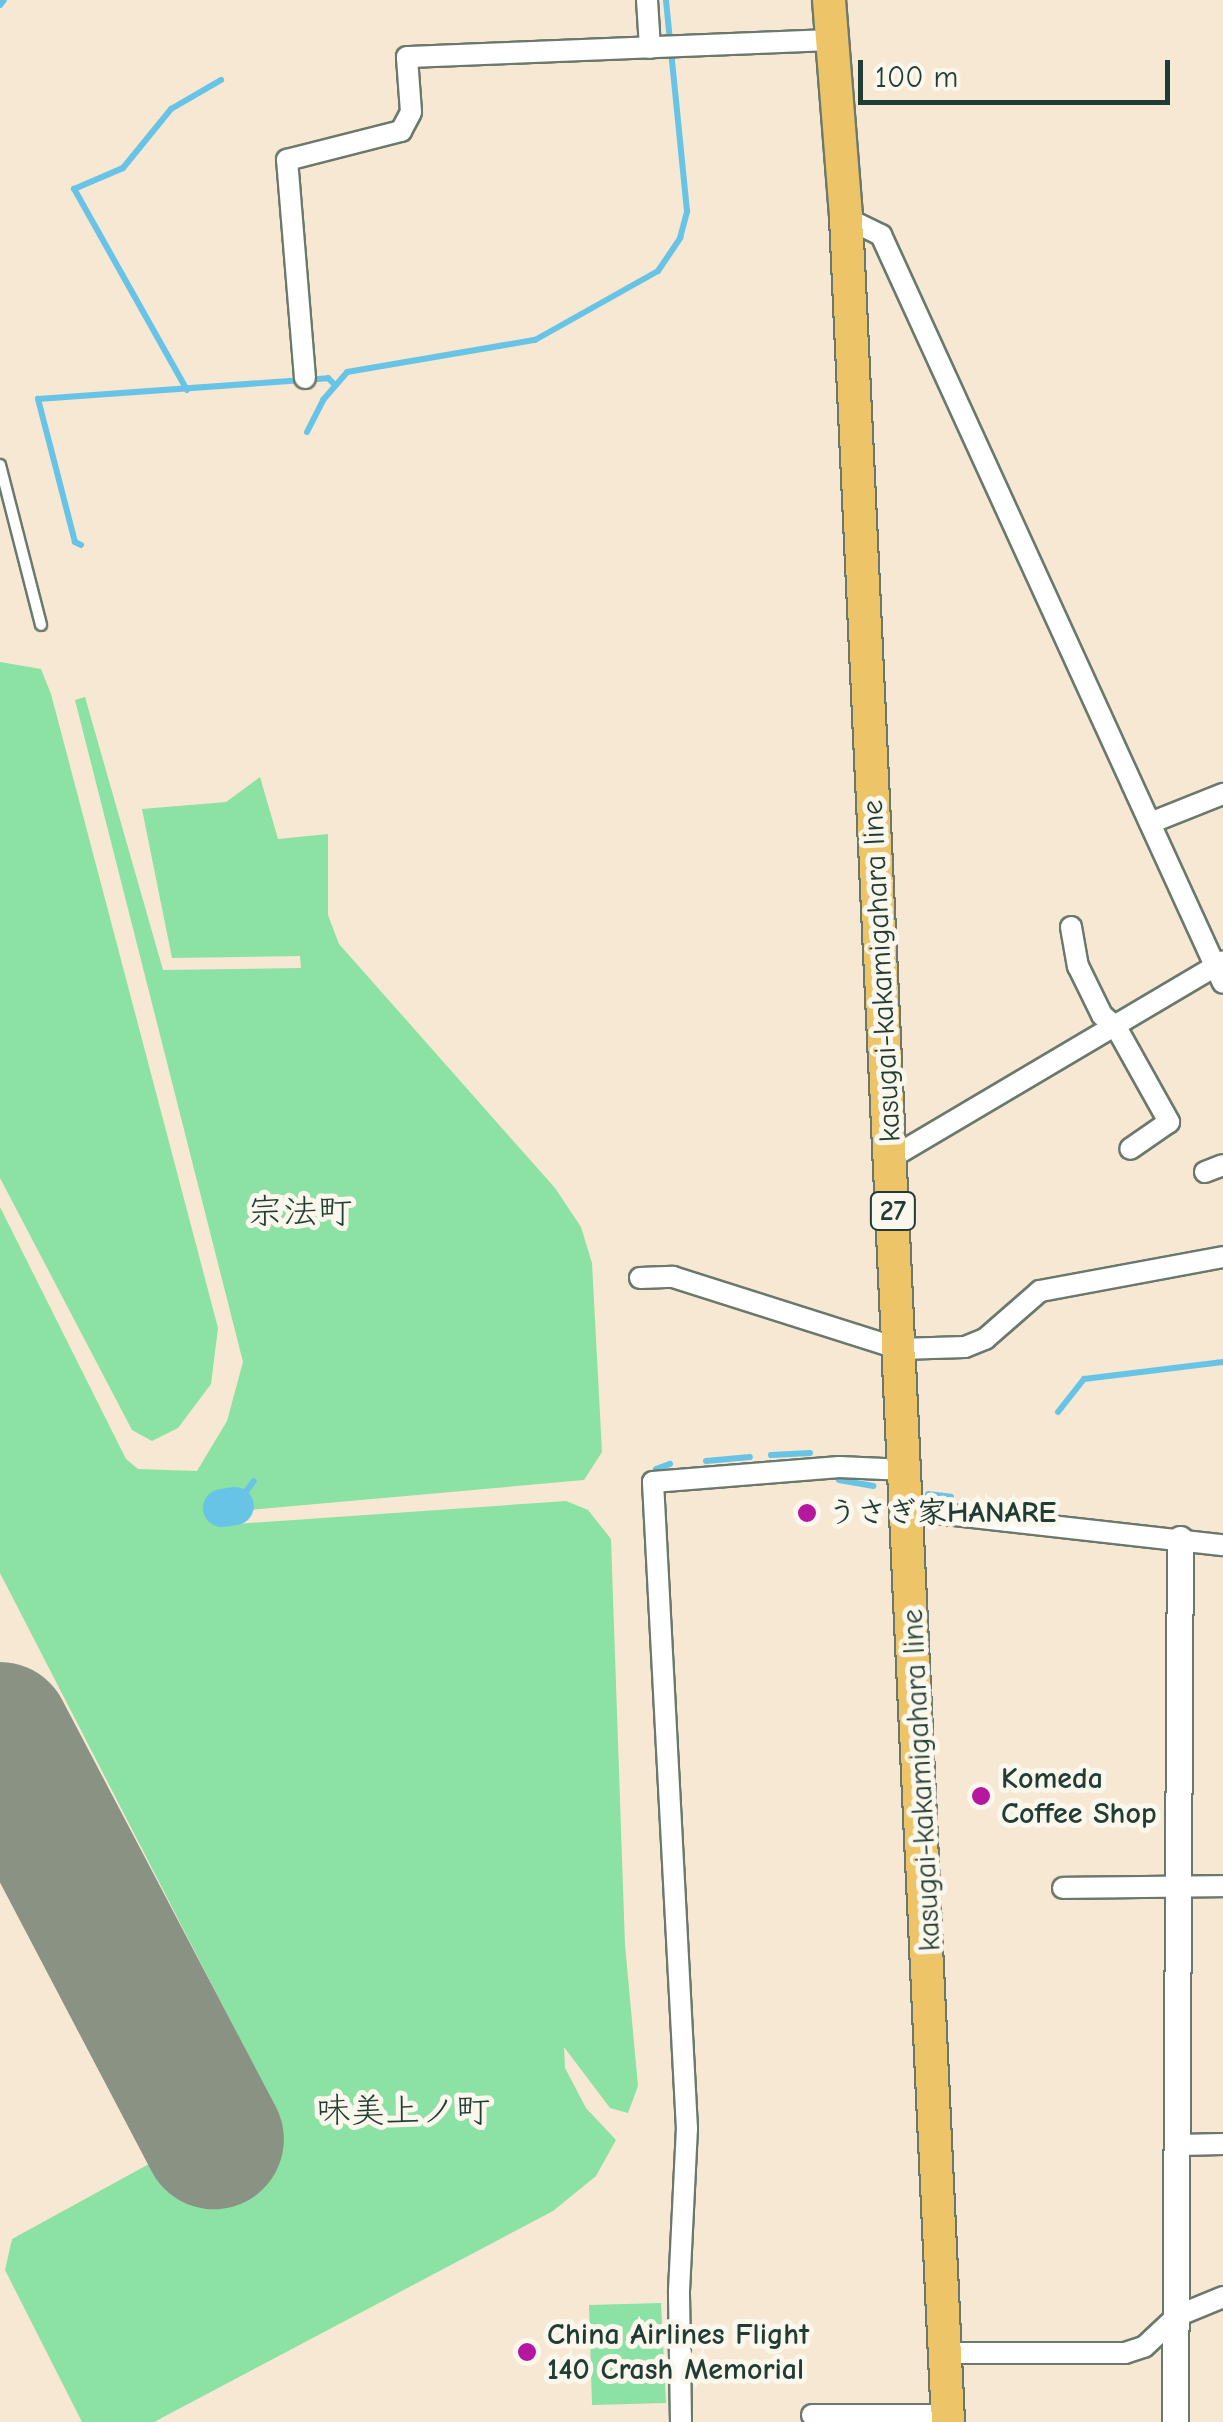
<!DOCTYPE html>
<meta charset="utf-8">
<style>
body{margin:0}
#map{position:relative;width:1223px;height:2422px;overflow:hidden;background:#f6e8d3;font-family:"Comic Neue","Klee One",sans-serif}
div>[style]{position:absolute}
.green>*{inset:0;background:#8ce1a4}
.stream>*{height:6px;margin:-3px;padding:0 3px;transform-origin:3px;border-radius:3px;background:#68c4e6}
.river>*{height:38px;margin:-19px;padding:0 19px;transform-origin:19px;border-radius:19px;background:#68c4e6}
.runway>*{height:140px;margin:-70px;padding:0 70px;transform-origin:70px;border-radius:70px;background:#8a9284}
.roads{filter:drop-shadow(2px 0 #6a796c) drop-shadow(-2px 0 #6a796c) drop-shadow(0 2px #6a796c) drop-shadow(0 -2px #6a796c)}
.service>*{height:10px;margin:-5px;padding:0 5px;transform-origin:5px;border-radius:5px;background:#fff}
.minor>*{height:20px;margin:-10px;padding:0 10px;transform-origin:10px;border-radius:10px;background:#fff}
.tertiary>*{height:25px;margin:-12.5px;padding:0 12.5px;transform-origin:12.5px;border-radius:12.5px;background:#fff}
.primary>*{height:32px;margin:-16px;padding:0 16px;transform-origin:16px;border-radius:16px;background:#eec469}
.dots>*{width:28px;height:28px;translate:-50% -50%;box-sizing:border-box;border:5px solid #fbf7ec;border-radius:50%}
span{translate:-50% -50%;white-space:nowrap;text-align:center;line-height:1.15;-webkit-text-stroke:10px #fbf7ec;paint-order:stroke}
.shield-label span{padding:2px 8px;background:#fbf7ec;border:2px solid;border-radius:8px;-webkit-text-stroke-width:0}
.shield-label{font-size:28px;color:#1f3d34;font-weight:700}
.street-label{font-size:30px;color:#1f3d34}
.poi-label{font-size:30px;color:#1f3d34;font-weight:700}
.left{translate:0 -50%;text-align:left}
.quarter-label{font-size:35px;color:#1f3d34}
.scale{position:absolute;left:858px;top:60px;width:312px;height:45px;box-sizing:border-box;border:5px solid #1f3d34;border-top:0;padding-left:12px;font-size:30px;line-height:35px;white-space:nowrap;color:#1f3d34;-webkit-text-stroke:8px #fbf7ec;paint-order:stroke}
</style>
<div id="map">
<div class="green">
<div style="clip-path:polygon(0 662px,41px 669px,51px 694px,218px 1328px,211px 1384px,178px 1428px,152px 1441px,132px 1430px,0 1178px)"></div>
<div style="clip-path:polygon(85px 697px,163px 970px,301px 968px,300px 956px,172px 958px,142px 809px,226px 802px,260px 777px,278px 839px,328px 834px,328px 915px,339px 944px,555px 1188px,581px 1227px,592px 1263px,602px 1452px,584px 1480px,238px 1511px,236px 1524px,566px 1501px,588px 1510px,611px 1539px,625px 1945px,638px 2086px,628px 2113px,610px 2108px,564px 2047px,565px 2068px,586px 2108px,616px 2140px,596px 2176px,553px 2211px,154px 2422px,82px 2422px,5px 2270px,12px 2239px,149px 2164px,154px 2170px,277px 2111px,0 1573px,0 1207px,126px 1459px,138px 1469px,197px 1471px,227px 1421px,243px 1362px,75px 700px)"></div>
<div style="clip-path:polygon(661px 2303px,666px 2403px,592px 2405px,589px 2305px)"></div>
</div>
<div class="stream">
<div style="left:0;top:5px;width:6px;rotate:-51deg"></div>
<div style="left:187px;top:390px;width:231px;rotate:-119.3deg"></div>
<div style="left:74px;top:189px;width:53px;rotate:-23.2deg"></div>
<div style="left:123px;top:168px;width:76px;rotate:-50.9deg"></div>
<div style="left:171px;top:109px;width:58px;rotate:-30.1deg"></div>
<div style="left:307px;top:432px;width:36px;rotate:-63deg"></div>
<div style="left:323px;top:400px;width:37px;rotate:-49deg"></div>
<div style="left:347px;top:372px;width:191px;rotate:-9.7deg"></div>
<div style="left:535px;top:340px;width:141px;rotate:-29.3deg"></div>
<div style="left:658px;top:271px;width:40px;rotate:-56deg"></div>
<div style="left:680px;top:238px;width:28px;rotate:-75deg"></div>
<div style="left:687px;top:211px;width:212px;rotate:-95.7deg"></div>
<div style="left:81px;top:545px;width:7px;rotate:-153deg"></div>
<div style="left:75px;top:542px;width:148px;rotate:-104.5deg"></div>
<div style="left:38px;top:399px;width:291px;rotate:-4.1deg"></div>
<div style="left:328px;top:378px;width:8px;rotate:45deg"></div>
<div style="left:1058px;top:1412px;width:42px;rotate:-51.8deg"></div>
<div style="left:1084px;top:1379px;width:140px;rotate:-7deg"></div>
<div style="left:771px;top:1455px;width:39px;rotate:-3deg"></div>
<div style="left:706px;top:1461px;width:44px;rotate:-5.2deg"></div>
<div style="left:656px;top:1469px;width:15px;rotate:-20deg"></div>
<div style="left:839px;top:1480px;width:35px;rotate:10deg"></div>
<div style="left:928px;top:1494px;width:23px;rotate:7deg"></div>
<div style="left:235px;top:1506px;width:31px;rotate:-53deg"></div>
</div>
<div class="river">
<div style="left:222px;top:1508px;width:13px;rotate:-9deg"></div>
</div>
<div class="runway">
<div style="left:0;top:1732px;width:460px;rotate:62.3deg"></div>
</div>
<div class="roads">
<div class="service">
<div style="left:0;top:465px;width:165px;rotate:75.6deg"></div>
</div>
<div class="minor">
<div style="left:647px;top:0;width:48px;rotate:86.4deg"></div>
<div style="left:846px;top:218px;width:39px;rotate:26deg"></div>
<div style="left:881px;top:235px;width:822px;rotate:65.43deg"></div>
<div style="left:305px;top:378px;width:219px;rotate:-94.7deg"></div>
<div style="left:287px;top:160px;width:118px;rotate:-14.3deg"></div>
<div style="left:401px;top:131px;width:21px;rotate:-62deg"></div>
<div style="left:411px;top:112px;width:55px;rotate:-94.2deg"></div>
<div style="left:407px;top:57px;width:426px;rotate:-2.3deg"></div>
<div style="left:1150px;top:823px;width:79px;rotate:-21.7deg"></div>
<div style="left:1071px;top:927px;width:40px;rotate:80deg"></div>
<div style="left:1078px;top:966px;width:55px;rotate:63.9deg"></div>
<div style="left:1102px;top:1015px;width:18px;rotate:41deg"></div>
<div style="left:1116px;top:1027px;width:109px;rotate:60.8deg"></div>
<div style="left:1169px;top:1122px;width:47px;rotate:145.3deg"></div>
<div style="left:891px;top:1158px;width:386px;rotate:-30.6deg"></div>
<div style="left:1205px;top:1172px;width:19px;rotate:-21deg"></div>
<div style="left:640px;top:1278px;width:33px;rotate:-2deg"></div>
<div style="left:673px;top:1277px;width:238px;rotate:17.6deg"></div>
<div style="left:900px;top:1349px;width:65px;rotate:-1.8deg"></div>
<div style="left:965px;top:1347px;width:22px;rotate:-22deg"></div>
<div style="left:985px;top:1339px;width:73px;rotate:-41.1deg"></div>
<div style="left:1040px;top:1291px;width:186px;rotate:-10.5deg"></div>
<div style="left:909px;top:1510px;width:316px;rotate:6.4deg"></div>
<div style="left:1063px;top:1888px;width:160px;rotate:-0.7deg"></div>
<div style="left:1180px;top:2145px;width:43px;rotate:-1.3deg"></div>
<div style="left:948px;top:2353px;width:177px"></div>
<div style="left:1125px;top:2353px;width:20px;rotate:-18deg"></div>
<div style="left:1144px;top:2347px;width:45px;rotate:-43.2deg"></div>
<div style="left:1177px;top:2316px;width:50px;rotate:-22.4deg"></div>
<div style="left:812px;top:2415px;width:136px"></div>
<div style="left:681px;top:2422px;width:131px;rotate:-90.9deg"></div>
<div style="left:679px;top:2291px;width:162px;rotate:-87.2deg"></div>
<div style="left:687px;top:2129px;width:648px;rotate:-93.01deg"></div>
<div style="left:653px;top:1482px;width:187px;rotate:-4.6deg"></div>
<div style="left:839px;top:1467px;width:68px;rotate:2.5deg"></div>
</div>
<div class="tertiary">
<div style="left:1175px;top:2422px;width:883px;rotate:-89.68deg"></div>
</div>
<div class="primary">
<div style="left:829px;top:0;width:219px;rotate:85.5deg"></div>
<div style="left:846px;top:218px;width:2206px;rotate:87.35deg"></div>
</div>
</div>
<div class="dots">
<div style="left:807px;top:1513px;background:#b5179e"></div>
<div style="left:981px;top:1796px;background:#b5179e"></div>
<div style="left:527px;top:2352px;background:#b5179e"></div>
</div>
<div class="shield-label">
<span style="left:893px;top:1211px">27</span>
</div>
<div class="street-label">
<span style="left:882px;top:971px;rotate:-93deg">kasugai-kakamigahara line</span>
<span style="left:922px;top:1780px;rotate:-93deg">kasugai-kakamigahara line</span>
</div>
<div class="poi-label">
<span class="left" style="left:827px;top:1513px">うさぎ家HANARE</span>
<span class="left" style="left:1001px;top:1796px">Komeda<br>Coffee Shop</span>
<span class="left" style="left:547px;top:2352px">China Airlines Flight<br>140 Crash Memorial</span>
</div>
<div class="quarter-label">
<span style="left:300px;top:1212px">宗法町</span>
<span style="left:403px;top:2111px">味美上ノ町</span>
</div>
<div class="scale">100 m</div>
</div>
